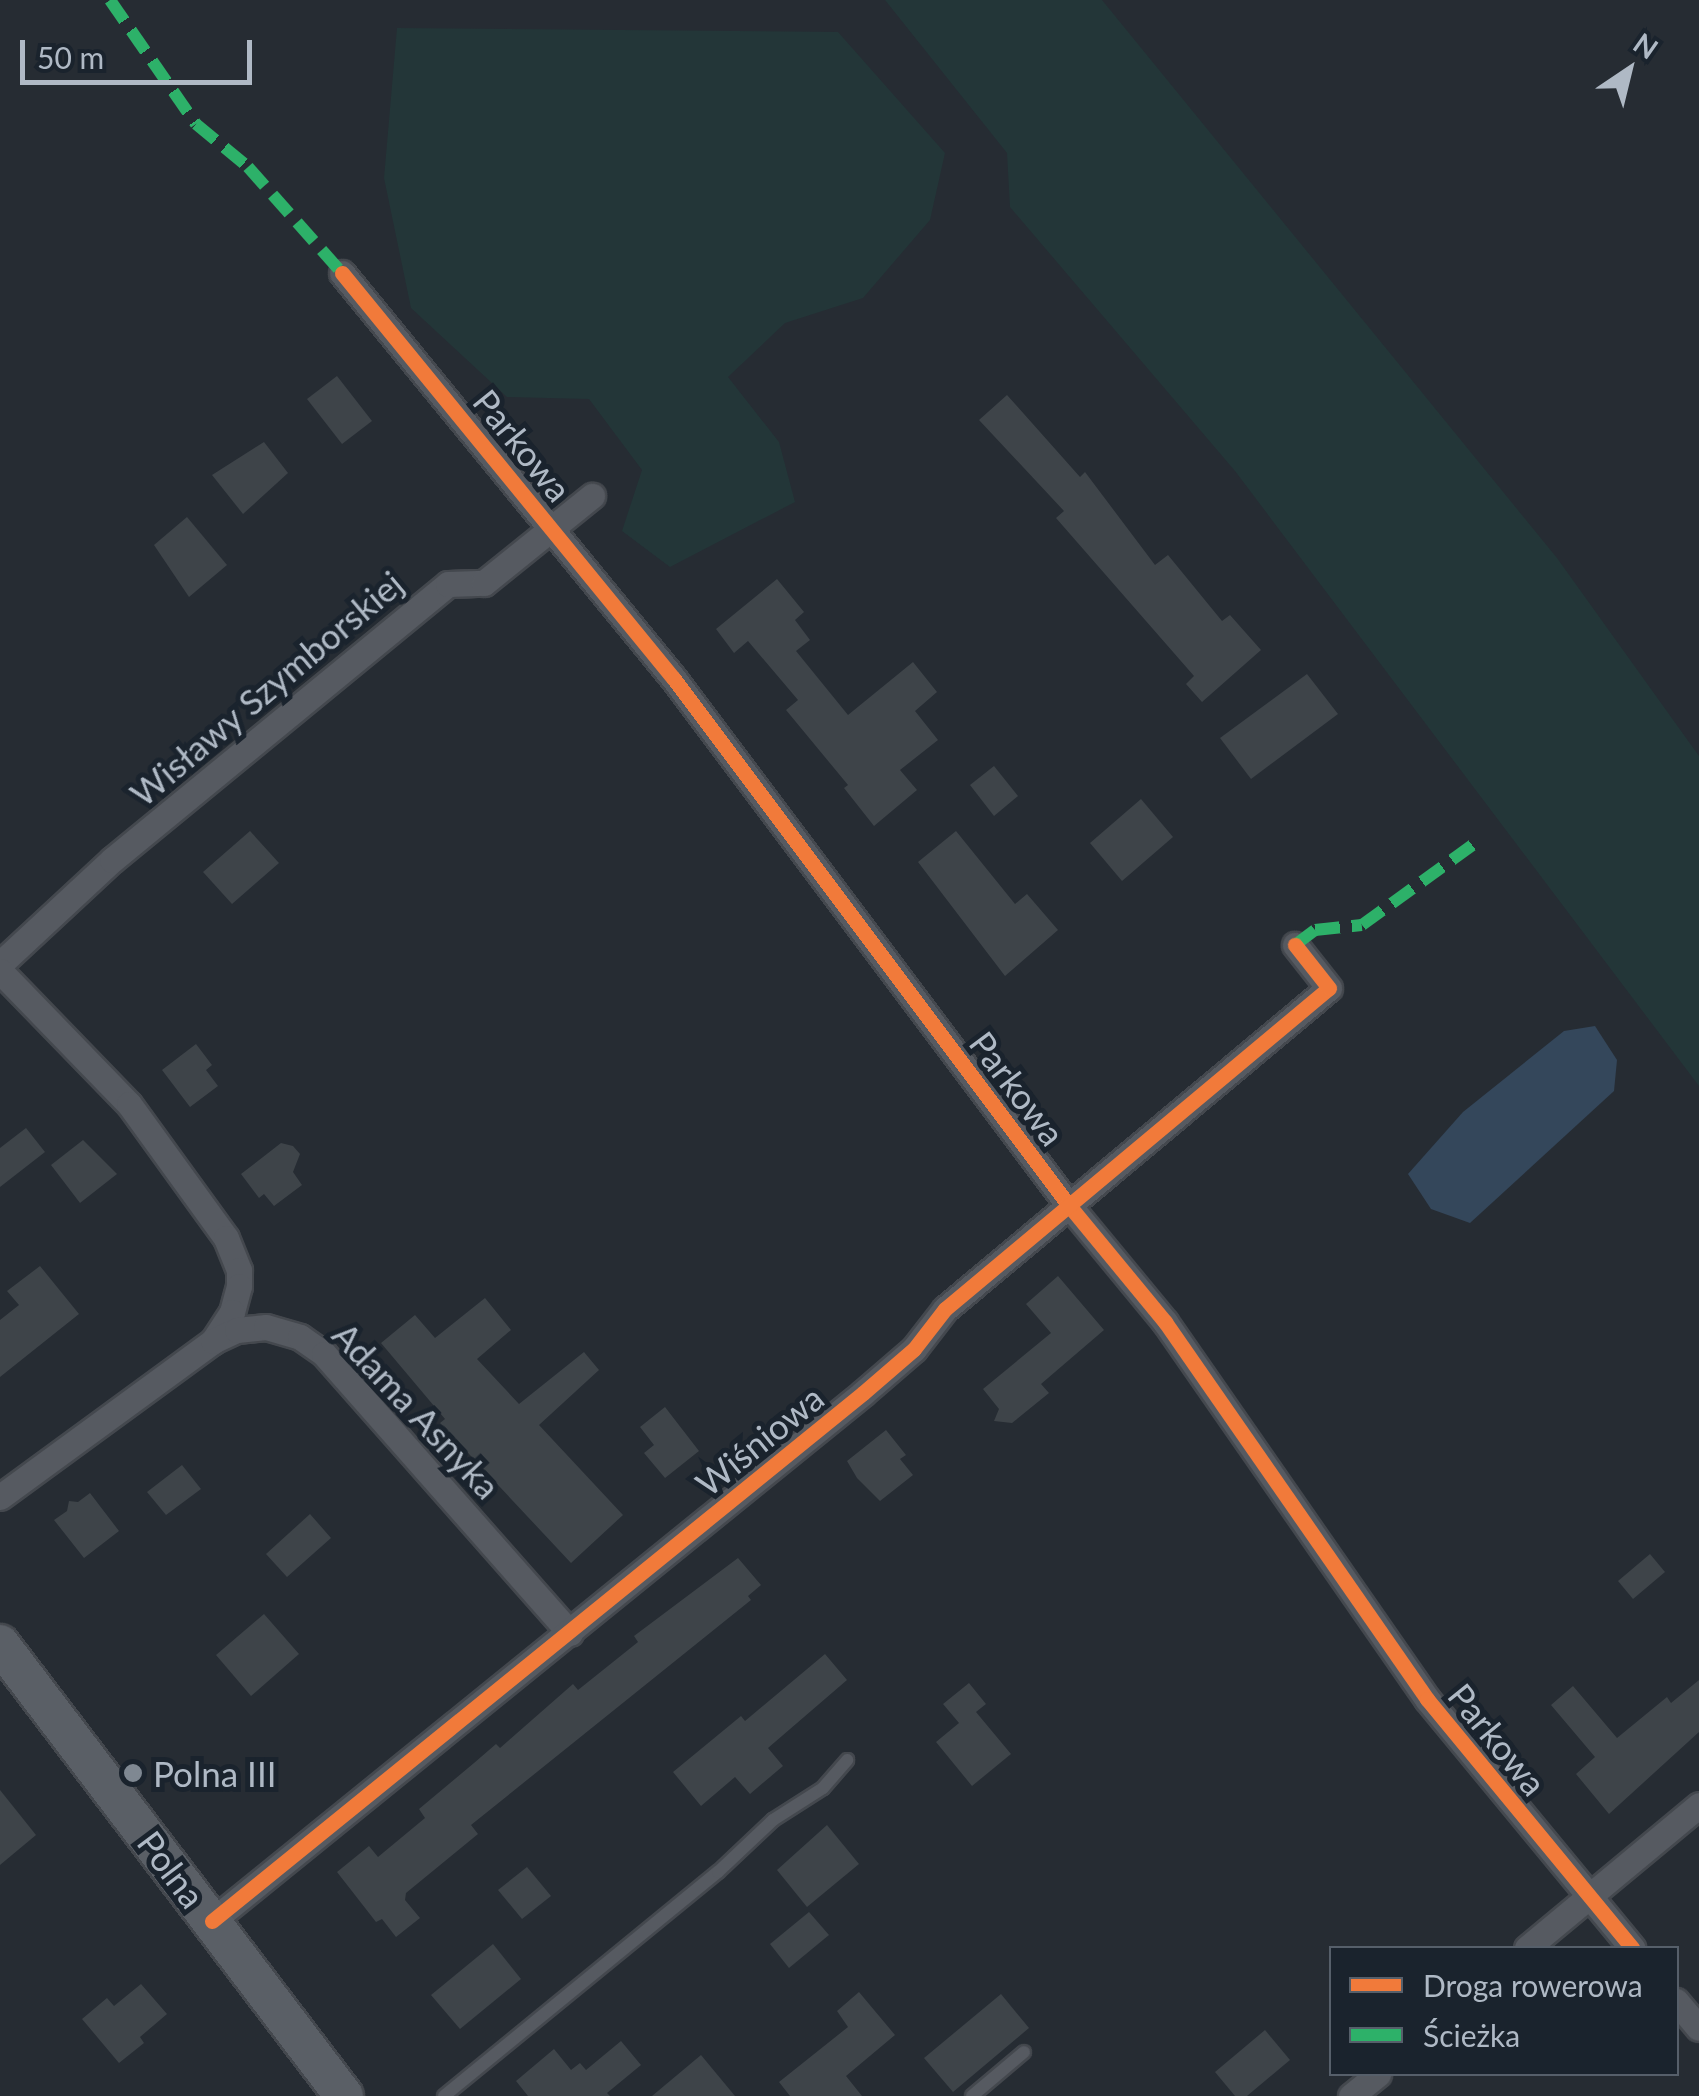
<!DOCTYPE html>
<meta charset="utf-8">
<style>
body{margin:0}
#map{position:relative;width:1699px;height:2096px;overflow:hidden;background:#262c33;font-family:Lato,sans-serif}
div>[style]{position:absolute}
.green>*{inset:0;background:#233638}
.water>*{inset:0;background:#34475b}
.building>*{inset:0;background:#3e4449}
.roads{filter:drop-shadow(2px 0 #44484e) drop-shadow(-2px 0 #44484e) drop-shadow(0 2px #44484e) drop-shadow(0 -2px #44484e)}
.lane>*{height:12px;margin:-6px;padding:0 6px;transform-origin:6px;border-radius:6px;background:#565a61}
.street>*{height:25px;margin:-12.5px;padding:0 12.5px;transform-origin:12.5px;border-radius:12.5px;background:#565a61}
.secondary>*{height:38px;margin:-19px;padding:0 19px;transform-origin:19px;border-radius:19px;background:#5a5f66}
.quiet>*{height:12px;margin-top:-6px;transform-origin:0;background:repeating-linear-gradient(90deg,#2db169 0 25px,transparent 0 37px)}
.cycleway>*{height:15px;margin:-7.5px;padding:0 7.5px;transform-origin:7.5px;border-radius:7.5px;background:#f17a3a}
.dots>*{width:28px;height:28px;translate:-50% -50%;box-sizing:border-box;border:5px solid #1a232d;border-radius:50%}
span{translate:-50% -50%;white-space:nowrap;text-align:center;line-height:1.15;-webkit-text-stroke:10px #1a232d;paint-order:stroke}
.street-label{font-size:35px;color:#afb9c5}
.poi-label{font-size:35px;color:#afb9c5}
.left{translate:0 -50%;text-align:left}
.legend{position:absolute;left:1329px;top:1946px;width:350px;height:130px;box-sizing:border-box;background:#1a232d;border:2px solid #565f6a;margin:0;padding:12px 18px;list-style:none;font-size:30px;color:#afb9c5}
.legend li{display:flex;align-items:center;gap:20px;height:50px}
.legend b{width:50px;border:2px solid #565f6a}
.north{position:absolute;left:1579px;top:20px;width:100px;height:100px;-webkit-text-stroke:8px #1a232d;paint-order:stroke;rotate:35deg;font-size:28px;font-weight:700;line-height:40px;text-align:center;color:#afb9c5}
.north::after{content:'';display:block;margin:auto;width:35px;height:45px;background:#afb9c5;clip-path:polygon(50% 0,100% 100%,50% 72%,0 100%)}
.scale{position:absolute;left:20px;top:40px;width:232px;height:45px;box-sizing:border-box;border:5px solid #afb9c5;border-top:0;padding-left:12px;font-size:30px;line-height:35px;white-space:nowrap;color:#afb9c5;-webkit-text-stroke:8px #1a232d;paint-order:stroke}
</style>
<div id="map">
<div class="green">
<div style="clip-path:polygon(885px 0,1102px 0,1557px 558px,1699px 756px,1699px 1086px,1235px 471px,1010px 207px,1007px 153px)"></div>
<div style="clip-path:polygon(397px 28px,838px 32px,945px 153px,930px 220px,863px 298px,785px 323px,728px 377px,779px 442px,795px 502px,670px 567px,622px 531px,642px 470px,589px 399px,507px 397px,411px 308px,384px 178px)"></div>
</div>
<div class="water">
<div style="clip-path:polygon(1595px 1026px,1617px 1060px,1614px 1091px,1470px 1223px,1431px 1209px,1408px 1174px,1463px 1112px,1564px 1031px)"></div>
</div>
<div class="building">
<div style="clip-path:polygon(337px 376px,372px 421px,342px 444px,307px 399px)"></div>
<div style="clip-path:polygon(1007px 395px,1080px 477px,1085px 472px,1155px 565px,1168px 555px,1222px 621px,1230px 615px,1261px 650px,1202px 702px,1186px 684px,1194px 676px,1056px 518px,1064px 511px,979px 420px)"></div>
<div style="clip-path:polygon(264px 442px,288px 473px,243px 514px,212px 475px)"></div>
<div style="clip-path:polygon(187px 517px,227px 565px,189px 597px,154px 545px)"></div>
<div style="clip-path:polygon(777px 579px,804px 612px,795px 620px,810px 640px,796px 651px,848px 715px,913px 662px,937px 692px,915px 711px,938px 740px,900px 770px,917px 790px,874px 826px,844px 788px,848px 785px,786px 710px,798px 700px,748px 641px,734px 653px,716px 629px)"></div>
<div style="clip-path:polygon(1307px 674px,1338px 714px,1251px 779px,1220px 738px)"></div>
<div style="clip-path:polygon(994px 766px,1018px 796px,994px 816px,970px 785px)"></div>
<div style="clip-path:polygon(1141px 799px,1173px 837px,1122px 881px,1090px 843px)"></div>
<div style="clip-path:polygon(250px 831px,279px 863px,232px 904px,203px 872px)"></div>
<div style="clip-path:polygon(956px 831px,1015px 904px,1027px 894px,1058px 930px,1005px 976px,918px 862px)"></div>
<div style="clip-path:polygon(196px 1044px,212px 1065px,206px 1070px,218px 1086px,190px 1107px,162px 1070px)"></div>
<div style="clip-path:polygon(26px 1128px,45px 1152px,0 1187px,0 1148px)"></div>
<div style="clip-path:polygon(83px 1140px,117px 1174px,80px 1203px,51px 1165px)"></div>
<div style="clip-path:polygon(281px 1143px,293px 1146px,300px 1154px,293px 1172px,302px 1185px,274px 1206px,264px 1194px,259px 1198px,241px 1174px)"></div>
<div style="clip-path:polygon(40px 1266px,79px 1314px,0 1377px,0 1320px,19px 1305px,7px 1291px)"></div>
<div style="clip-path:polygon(1058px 1276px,1104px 1330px,1041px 1384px,1049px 1393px,1012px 1423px,994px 1421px,999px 1409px,983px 1389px,1051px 1333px,1026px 1304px)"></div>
<div style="clip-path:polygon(485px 1298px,511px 1330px,477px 1359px,519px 1404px,584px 1352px,599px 1370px,539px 1425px,623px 1515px,571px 1563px,440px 1423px,445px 1419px,381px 1343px,415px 1315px,435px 1338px)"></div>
<div style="clip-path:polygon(665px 1407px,699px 1451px,665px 1478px,644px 1453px,654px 1445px,640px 1427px)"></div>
<div style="clip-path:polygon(886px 1430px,906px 1455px,900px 1459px,913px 1475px,880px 1501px,857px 1478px,847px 1461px)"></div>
<div style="clip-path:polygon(182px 1465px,201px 1489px,166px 1515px,147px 1492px)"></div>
<div style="clip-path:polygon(90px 1493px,119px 1531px,84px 1558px,54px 1520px,67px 1511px,69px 1501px,78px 1502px)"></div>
<div style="clip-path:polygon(310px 1514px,331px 1538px,287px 1577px,266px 1554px)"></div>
<div style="clip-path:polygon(1650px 1554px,1665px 1572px,1633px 1599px,1618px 1581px)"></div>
<div style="clip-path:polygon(738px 1558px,761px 1585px,748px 1596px,751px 1600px,471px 1825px,478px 1834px,406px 1893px,405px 1900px,420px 1918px,396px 1937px,382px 1919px,376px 1922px,337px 1872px,369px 1846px,378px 1857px,425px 1818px,419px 1809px,474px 1763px,496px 1744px,500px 1748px,573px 1684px,578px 1690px,638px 1642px,634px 1636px)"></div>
<div style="clip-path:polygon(264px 1614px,299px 1654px,251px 1696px,216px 1655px)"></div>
<div style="clip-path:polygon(825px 1654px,847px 1680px,768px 1748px,783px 1766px,750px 1794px,735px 1777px,701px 1806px,673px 1772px,741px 1716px,745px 1721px)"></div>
<div style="clip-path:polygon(1699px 1680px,1699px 1732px,1609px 1814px,1576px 1774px,1595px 1757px,1551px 1705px,1573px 1686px,1617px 1738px,1667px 1697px,1671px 1703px)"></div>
<div style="clip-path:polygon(969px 1683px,986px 1704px,976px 1712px,1011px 1754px,972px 1786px,936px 1742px,959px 1723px,943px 1704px)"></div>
<div style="clip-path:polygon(0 1790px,36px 1835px,0 1865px)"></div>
<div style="clip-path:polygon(827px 1825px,859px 1864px,807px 1907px,777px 1870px)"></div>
<div style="clip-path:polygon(527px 1867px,551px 1896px,522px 1919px,498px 1890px)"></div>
<div style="clip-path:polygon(809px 1912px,829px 1935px,789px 1968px,770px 1944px)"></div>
<div style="clip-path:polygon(493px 1944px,521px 1979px,460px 2029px,431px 1995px)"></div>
<div style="clip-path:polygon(141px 1984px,167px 2014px,140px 2037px,144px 2043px,119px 2063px,82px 2019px,107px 1998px,114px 2006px)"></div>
<div style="clip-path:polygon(859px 1992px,895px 2035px,846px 2076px,862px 2096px,790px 2096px,779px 2082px,848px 2027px,837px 2011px)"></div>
<div style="clip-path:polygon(1001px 1994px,1029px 2028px,953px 2092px,924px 2058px)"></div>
<div style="clip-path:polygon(1265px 2030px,1290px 2060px,1247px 2096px,1235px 2096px,1215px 2072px)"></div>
<div style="clip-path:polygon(621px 2041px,641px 2065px,607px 2093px,610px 2096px,528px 2096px,516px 2081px,554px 2049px,571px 2070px,580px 2063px,586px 2070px)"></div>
<div style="clip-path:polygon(701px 2055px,735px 2096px,652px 2096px)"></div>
</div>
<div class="roads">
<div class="lane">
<div style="left:444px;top:2096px;width:354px;rotate:-39.3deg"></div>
<div style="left:718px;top:1872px;width:76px;rotate:-43.4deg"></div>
<div style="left:773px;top:1820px;width:59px;rotate:-32.6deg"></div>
<div style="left:823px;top:1788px;width:37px;rotate:-49deg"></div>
<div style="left:972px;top:2096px;width:68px;rotate:-40.2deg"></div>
</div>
<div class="street">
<div style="left:342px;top:273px;width:524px;rotate:50.73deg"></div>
<div style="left:674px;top:679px;width:655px;rotate:53.13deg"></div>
<div style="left:1067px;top:1203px;width:154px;rotate:50.5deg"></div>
<div style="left:1165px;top:1322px;width:459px;rotate:55.2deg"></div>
<div style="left:1427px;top:1699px;width:323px;rotate:50.5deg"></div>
<div style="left:0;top:964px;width:153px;rotate:-42.9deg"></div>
<div style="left:112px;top:860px;width:435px;rotate:-39.4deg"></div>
<div style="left:448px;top:584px;width:36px;rotate:-2deg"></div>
<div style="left:484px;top:583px;width:139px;rotate:-38.9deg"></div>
<div style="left:0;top:971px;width:185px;rotate:45.9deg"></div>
<div style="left:129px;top:1104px;width:165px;rotate:54.1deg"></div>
<div style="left:226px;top:1238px;width:35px;rotate:68deg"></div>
<div style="left:239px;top:1270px;width:16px;rotate:90deg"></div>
<div style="left:239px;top:1286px;width:27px;rotate:105deg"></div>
<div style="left:232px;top:1312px;width:35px;rotate:123deg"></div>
<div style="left:0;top:1497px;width:264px;rotate:-36.2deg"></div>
<div style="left:213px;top:1341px;width:26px;rotate:-25deg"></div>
<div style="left:237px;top:1330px;width:29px;rotate:-6deg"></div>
<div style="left:266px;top:1327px;width:35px;rotate:16deg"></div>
<div style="left:300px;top:1337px;width:29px;rotate:35deg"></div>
<div style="left:324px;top:1354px;width:372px;rotate:48.6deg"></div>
<div style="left:212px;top:1921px;width:838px;rotate:-39.04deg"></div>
<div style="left:863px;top:1393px;width:67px;rotate:-40.8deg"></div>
<div style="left:914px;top:1349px;width:51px;rotate:-52.2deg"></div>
<div style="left:945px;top:1309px;width:500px;rotate:-39.89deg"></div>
<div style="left:1329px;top:988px;width:55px;rotate:-128.3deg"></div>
<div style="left:1527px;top:1948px;width:224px;rotate:-39.7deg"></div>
<div style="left:1676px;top:2001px;width:35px;rotate:50deg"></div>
<div style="left:1351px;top:2096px;width:35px;rotate:-39deg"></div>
</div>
<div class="secondary">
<div style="left:0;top:1644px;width:568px;rotate:52.73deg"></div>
</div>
</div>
<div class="quiet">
<div style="left:110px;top:0;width:151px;rotate:55.3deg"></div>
<div style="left:196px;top:124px;width:67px;rotate:39.6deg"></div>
<div style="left:248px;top:167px;width:142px;rotate:48.4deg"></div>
<div style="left:1295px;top:945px;width:25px;rotate:-37deg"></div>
<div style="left:1315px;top:930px;width:47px;rotate:-6.1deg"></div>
<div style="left:1362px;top:925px;width:143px;rotate:-35.9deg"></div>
</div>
<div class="cycleway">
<div style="left:342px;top:273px;width:524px;rotate:50.73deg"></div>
<div style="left:674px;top:679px;width:655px;rotate:53.13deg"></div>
<div style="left:1067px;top:1203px;width:154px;rotate:50.5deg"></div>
<div style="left:1165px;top:1322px;width:459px;rotate:55.2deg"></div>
<div style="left:1427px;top:1699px;width:323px;rotate:50.5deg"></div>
<div style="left:212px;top:1921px;width:838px;rotate:-39.04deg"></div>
<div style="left:863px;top:1393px;width:67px;rotate:-40.8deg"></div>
<div style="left:914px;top:1349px;width:51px;rotate:-52.2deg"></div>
<div style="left:945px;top:1309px;width:500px;rotate:-39.89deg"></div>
<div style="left:1329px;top:988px;width:55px;rotate:-128.3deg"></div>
</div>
<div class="dots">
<div style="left:133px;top:1773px;background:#7f8892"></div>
</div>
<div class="street-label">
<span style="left:523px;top:445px;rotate:51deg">Parkowa</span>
<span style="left:266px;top:688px;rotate:-40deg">Wisławy Szymborskiej</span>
<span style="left:1018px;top:1088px;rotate:53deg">Parkowa</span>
<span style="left:417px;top:1410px;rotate:47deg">Adama Asnyka</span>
<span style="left:759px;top:1440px;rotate:-39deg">Wiśniowa</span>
<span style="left:1498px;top:1739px;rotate:51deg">Parkowa</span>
<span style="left:172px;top:1869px;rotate:53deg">Polna</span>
</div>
<div class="poi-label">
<span class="left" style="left:153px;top:1773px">Polna III</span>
</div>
<ul class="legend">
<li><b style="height:12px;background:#f17a3a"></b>Droga rowerowa</li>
<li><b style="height:12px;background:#2db169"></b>Ścieżka</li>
</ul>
<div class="north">N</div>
<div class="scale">50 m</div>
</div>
